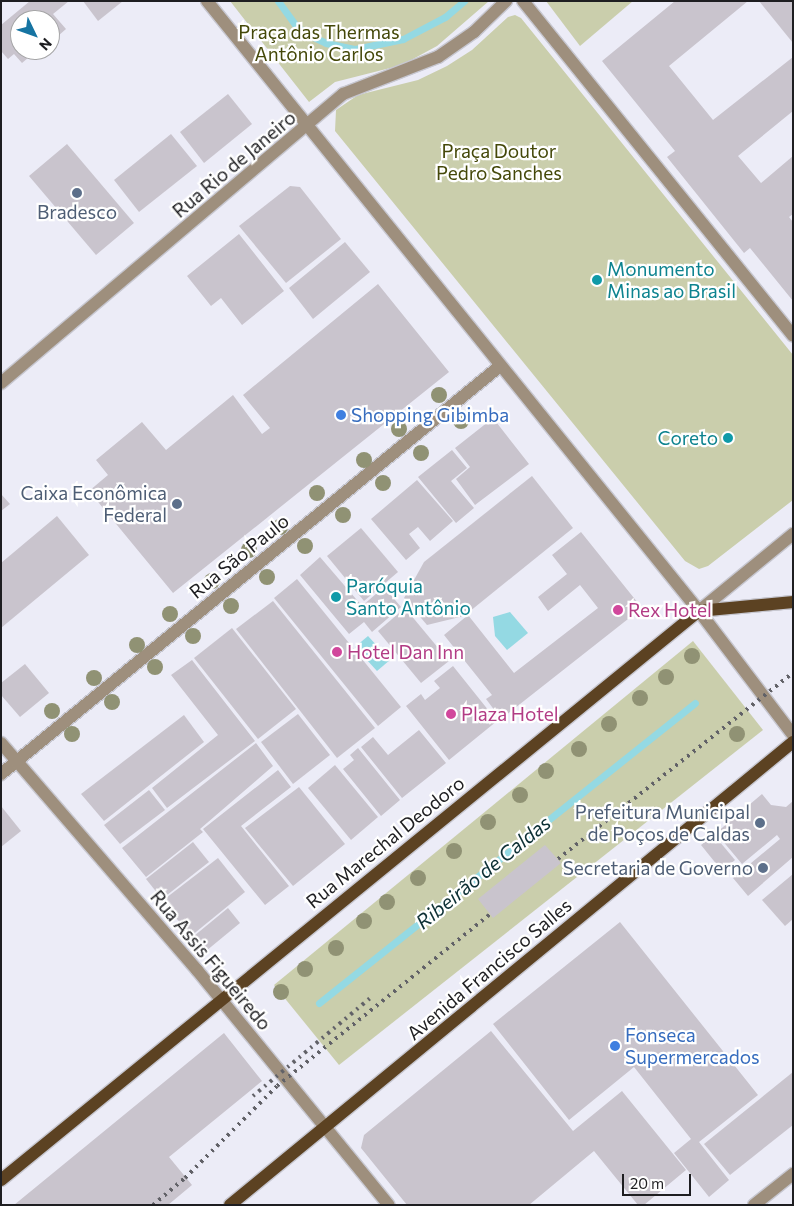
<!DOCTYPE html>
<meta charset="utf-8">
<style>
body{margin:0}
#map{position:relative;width:794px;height:1206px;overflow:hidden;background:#ececf7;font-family:Commissioner,sans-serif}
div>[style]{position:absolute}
.green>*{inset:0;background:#caceac}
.water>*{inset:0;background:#94d9e3}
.stream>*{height:7px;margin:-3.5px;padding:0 3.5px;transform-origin:3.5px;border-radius:3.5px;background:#94d9e3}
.building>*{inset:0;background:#c9c4cd}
.roads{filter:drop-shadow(1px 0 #c7c7d0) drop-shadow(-1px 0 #c7c7d0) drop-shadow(0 1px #c7c7d0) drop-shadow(0 -1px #c7c7d0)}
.minor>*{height:12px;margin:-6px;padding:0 6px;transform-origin:6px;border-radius:6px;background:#9e8f7d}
.tertiary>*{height:12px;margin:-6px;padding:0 6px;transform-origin:6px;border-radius:6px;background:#9e8f7d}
.primary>*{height:12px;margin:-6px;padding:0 6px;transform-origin:6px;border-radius:6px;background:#5c4222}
.rail>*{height:4px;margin-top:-2px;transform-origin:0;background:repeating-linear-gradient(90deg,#616167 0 2.5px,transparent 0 7.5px)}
.trees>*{width:16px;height:16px;margin:-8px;border-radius:50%;background:#909274}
.dots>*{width:14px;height:14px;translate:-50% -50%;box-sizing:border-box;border:2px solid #fff;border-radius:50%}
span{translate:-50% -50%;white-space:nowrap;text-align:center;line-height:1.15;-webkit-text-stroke:4.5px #fff;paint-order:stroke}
.park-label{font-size:19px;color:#444809}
.street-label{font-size:19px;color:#1e1e21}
.service-label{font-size:19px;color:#4e5e75}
.right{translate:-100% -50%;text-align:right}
.culture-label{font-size:19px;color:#0d838f}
.left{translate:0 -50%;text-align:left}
.shop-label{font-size:19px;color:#366cbe}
.hotel-label{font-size:19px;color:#b23c85}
.water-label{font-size:20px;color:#0d3035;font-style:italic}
.frame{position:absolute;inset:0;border:2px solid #1e1e21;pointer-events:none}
.north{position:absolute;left:10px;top:10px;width:50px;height:50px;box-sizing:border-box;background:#fff;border:1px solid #a5a5a6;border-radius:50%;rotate:132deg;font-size:14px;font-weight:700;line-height:20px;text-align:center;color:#1e1e21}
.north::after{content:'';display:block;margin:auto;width:18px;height:22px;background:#1674a2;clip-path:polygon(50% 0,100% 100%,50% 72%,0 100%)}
.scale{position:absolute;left:622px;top:1174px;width:69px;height:22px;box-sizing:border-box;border:2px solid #1e1e21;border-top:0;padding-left:6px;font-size:15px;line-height:18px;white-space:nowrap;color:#1e1e21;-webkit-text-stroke:4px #fff;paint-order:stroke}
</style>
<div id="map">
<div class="green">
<div style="clip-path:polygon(230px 1px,489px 1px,437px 46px,402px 65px,335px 82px,309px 102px)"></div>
<div style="clip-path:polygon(546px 1px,633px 1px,580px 46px)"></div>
<div style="clip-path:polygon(515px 15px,521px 18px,793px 355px,793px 500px,708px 566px,699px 569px,685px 561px,335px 131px,336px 110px,358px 95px,418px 80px,447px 66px,472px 50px,508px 17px)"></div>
<div style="clip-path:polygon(693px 641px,763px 730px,339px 1065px,274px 985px)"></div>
</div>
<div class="water">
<div style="clip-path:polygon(510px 612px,528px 633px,507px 650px,495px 636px,493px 617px)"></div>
<div style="clip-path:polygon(368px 636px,390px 660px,377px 671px,355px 647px)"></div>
</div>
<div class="stream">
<div style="left:278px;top:1px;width:31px;rotate:54deg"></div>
<div style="left:296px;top:26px;width:16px;rotate:35deg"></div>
<div style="left:309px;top:35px;width:19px;rotate:25deg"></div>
<div style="left:326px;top:43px;width:30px;rotate:12deg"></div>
<div style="left:355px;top:49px;width:49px;rotate:-11.8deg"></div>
<div style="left:403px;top:39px;width:47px;rotate:-27.6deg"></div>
<div style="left:445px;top:17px;width:25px;rotate:-40deg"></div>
<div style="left:319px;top:1003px;width:481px;rotate:-38.6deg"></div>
</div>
<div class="building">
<div style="clip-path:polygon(30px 1px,69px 1px,53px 14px,66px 29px,50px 43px,50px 20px,20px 20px,20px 50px,35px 52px,22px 63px,14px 54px,8px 59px,1px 51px,1px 25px)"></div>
<div style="clip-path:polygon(83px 1px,123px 1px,98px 21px)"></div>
<div style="clip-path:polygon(675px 1px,748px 1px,669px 66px,713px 120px,793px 57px,793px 111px,738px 156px,761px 183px,793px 156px,793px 214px,789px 217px,793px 222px,793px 301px,750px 248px,744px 253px,667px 157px,675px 151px,602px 61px)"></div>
<div style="clip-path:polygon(759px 1px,793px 1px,793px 43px)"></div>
<div style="clip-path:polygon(228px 94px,252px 124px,204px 163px,180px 132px)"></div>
<div style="clip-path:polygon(171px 134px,197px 166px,139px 212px,114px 180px)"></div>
<div style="clip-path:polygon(67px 144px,134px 223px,96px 255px,29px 176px)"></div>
<div style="clip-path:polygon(290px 186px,300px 187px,341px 239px,286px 283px,239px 226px)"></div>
<div style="clip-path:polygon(239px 234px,284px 291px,242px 325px,221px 298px,211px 306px,187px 276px)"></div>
<div style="clip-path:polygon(345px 242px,370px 272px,313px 319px,289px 288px)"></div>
<div style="clip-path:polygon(378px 284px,449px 372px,173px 593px,89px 491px,108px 475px,96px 460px,142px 422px,166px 450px,233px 395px,262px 434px,270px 428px,243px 395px)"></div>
<div style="clip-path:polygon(493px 418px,529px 464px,475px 505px,456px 479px,470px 467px,455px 448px)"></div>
<div style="clip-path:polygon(452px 450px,467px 468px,451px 481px,474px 508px,456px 523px,418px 477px)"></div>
<div style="clip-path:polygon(532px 476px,573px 528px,464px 616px,427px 625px,404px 598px,424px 562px)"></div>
<div style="clip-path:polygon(417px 480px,453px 521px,430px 541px,418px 527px,409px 534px,420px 548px,406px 560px,371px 519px)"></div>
<div style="clip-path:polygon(1px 494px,10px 504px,1px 511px)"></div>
<div style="clip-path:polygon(57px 516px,89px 555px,1px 628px,1px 563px)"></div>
<div style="clip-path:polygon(361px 528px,398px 572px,364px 601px,327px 556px)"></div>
<div style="clip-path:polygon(581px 532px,642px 608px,501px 719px,486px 699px,492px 695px,444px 635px,468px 615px,514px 673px,598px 608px,580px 585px,548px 611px,538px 597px,567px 574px,552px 555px)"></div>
<div style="clip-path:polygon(320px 557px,362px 606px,384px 587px,401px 607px,372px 632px,364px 622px,349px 634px,300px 575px)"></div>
<div style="clip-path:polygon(297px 579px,401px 707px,378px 726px,274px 598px)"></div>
<div style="clip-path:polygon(273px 601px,375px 728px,337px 758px,236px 629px)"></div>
<div style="clip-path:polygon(405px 608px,449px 661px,421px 683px,378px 631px)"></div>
<div style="clip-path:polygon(232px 628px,296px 709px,258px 739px,194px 658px)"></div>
<div style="clip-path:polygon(192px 660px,255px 741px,167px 808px,152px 788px,218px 735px,171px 675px)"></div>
<div style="clip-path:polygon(25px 664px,49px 693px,20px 717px,1px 695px,1px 683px)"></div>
<div style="clip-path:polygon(453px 666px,497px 721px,449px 760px,406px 706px,421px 694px,425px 700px,440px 688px,434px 681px)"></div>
<div style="clip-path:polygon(298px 714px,330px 755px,293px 784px,261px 742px)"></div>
<div style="clip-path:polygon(184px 715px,204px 742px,104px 821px,81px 794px)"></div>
<div style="clip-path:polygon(419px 730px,446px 763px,402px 798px,361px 747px,373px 737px,388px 755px)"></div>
<div style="clip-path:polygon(256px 743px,273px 766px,200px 829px,203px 832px,146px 877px,122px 848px)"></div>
<div style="clip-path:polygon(358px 748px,400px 800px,381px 816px,343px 769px,354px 760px,350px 755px)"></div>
<div style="clip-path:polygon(335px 765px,378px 817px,351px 840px,308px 788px)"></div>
<div style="clip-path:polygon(278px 770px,291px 787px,241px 826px,289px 886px,265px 905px,203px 829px)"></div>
<div style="clip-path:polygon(299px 787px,345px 844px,293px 886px,245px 828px)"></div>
<div style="clip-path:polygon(149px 790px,165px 810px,120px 844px,104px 825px)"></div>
<div style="clip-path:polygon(762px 794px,771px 805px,786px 807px,793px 801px,793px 857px,748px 896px,733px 878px,780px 839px,777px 835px,742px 864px,716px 833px)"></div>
<div style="clip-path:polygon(1px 806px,21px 831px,1px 847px)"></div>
<div style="clip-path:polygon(714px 835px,735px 860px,722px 871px,701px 845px)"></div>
<div style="clip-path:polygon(193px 842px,209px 862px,162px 899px,146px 879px)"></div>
<div style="clip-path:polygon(545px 845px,561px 863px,493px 918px,478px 899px)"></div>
<div style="clip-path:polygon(218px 858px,245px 892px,191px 936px,162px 901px)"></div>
<div style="clip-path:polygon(793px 874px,793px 919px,785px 926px,762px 900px)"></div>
<div style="clip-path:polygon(228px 908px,240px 923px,206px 951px,194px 936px)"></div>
<div style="clip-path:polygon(620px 922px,758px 1095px,699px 1142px,729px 1180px,709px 1197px,674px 1153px,691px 1139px,634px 1067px,569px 1120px,493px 1024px)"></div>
<div style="clip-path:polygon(491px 1031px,573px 1131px,622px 1091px,686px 1170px,644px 1205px,638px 1205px,594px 1151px,529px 1205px,407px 1205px,361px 1148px,364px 1135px)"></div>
<div style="clip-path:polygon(224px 1033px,262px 1081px,169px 1157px,192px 1185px,168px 1205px,14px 1205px)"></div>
<div style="clip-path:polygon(793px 1072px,793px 1125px,730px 1175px,704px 1144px)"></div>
</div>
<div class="roads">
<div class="minor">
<div style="left:207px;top:1px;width:784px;rotate:51.11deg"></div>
<div style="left:699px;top:611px;width:156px;rotate:52.8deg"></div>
<div style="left:523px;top:1px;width:430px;rotate:51.1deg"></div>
<div style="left:1px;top:383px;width:448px;rotate:-40.2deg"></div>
<div style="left:343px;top:94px;width:102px;rotate:-21.3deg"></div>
<div style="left:438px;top:57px;width:44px;rotate:-34.8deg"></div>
<div style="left:474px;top:32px;width:45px;rotate:-44.1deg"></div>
<div style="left:699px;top:611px;width:122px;rotate:-39.3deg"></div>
<div style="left:1px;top:774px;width:645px;rotate:-39.27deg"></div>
</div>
<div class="tertiary">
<div style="left:1px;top:743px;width:300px;rotate:49.2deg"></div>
<div style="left:197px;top:970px;width:303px;rotate:50.8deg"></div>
<div style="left:754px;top:1205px;width:50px;rotate:-38.5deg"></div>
</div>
<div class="primary">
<div style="left:1px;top:1180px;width:901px;rotate:-39.19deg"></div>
<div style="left:699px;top:611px;width:94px;rotate:-5.5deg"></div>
<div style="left:230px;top:1205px;width:729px;rotate:-39.43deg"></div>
</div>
</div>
<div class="rail">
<div style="left:558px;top:859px;width:300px;rotate:-38.4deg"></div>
<div style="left:253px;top:1096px;width:153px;rotate:-39.9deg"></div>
<div style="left:153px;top:1205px;width:42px;rotate:-40.2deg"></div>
<div style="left:185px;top:1178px;width:130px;rotate:-45deg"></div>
<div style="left:277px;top:1086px;width:274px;rotate:-38.9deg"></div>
</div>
<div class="trees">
<div style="left:439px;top:395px"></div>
<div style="left:461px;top:421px"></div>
<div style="left:399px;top:429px"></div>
<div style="left:421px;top:453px"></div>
<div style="left:364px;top:460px"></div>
<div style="left:383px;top:483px"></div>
<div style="left:317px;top:493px"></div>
<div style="left:343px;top:515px"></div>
<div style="left:280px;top:527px"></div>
<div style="left:305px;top:546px"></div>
<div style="left:249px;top:550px"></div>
<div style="left:267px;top:577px"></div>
<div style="left:212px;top:581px"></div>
<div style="left:231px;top:606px"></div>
<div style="left:170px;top:614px"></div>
<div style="left:193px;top:636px"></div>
<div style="left:137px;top:645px"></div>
<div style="left:692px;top:656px"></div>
<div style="left:155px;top:667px"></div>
<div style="left:666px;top:677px"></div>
<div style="left:94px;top:678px"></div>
<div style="left:640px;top:698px"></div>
<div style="left:112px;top:702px"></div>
<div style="left:52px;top:711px"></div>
<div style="left:609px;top:724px"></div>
<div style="left:72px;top:734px"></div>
<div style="left:737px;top:734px"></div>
<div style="left:579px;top:749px"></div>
<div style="left:546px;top:771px"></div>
<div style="left:520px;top:795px"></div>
<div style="left:488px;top:822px"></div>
<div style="left:454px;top:851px"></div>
<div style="left:418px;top:878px"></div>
<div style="left:387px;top:902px"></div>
<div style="left:364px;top:921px"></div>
<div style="left:336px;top:948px"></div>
<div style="left:305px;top:969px"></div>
<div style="left:281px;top:992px"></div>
</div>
<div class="dots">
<div style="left:77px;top:193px;background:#5c6f8a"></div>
<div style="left:597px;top:280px;background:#0f9aa8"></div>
<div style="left:341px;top:415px;background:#3f7fe0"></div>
<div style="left:728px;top:438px;background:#0f9aa8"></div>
<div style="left:177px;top:504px;background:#5c6f8a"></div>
<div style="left:336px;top:597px;background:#0f9aa8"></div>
<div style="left:618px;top:610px;background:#d1479c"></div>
<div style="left:337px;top:652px;background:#d1479c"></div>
<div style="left:451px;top:714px;background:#d1479c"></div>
<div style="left:760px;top:823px;background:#5c6f8a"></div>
<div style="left:763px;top:868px;background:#5c6f8a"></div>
<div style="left:615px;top:1046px;background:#3f7fe0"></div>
</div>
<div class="park-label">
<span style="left:319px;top:43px">Praça das Thermas<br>Antônio Carlos</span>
<span style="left:499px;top:162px">Praça Doutor<br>Pedro Sanches</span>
</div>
<div class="street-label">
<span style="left:234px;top:164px;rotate:-40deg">Rua Rio de Janeiro</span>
<span style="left:239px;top:556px;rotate:-39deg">Rua São Paulo</span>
<span style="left:385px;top:842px;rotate:-39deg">Rua Marechal Deodoro</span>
<span style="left:211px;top:960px;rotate:50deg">Rua Assis Figueiredo</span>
<span style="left:489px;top:969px;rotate:-40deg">Avenida Francisco Salles</span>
</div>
<div class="service-label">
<span style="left:77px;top:212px">Bradesco</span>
<span class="right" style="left:167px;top:504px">Caixa Econômica<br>Federal</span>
<span class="right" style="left:750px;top:823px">Prefeitura Municipal<br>de Poços de Caldas</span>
<span class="right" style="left:753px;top:868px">Secretaria de Governo</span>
</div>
<div class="culture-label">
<span class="left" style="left:607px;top:280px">Monumento<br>Minas ao Brasil</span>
<span class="right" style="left:718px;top:438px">Coreto</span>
<span class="left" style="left:346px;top:597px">Paróquia<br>Santo Antônio</span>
</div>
<div class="shop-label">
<span class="left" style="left:351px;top:415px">Shopping Gibimba</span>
<span class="left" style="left:625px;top:1046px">Fonseca<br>Supermercados</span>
</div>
<div class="hotel-label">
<span class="left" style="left:628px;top:610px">Rex Hotel</span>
<span class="left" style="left:347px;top:652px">Hotel Dan Inn</span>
<span class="left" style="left:461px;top:714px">Plaza Hotel</span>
</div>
<div class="water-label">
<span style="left:483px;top:872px;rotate:-39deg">Ribeirão de Caldas</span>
</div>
<div class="frame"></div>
<div class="north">N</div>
<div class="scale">20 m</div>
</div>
